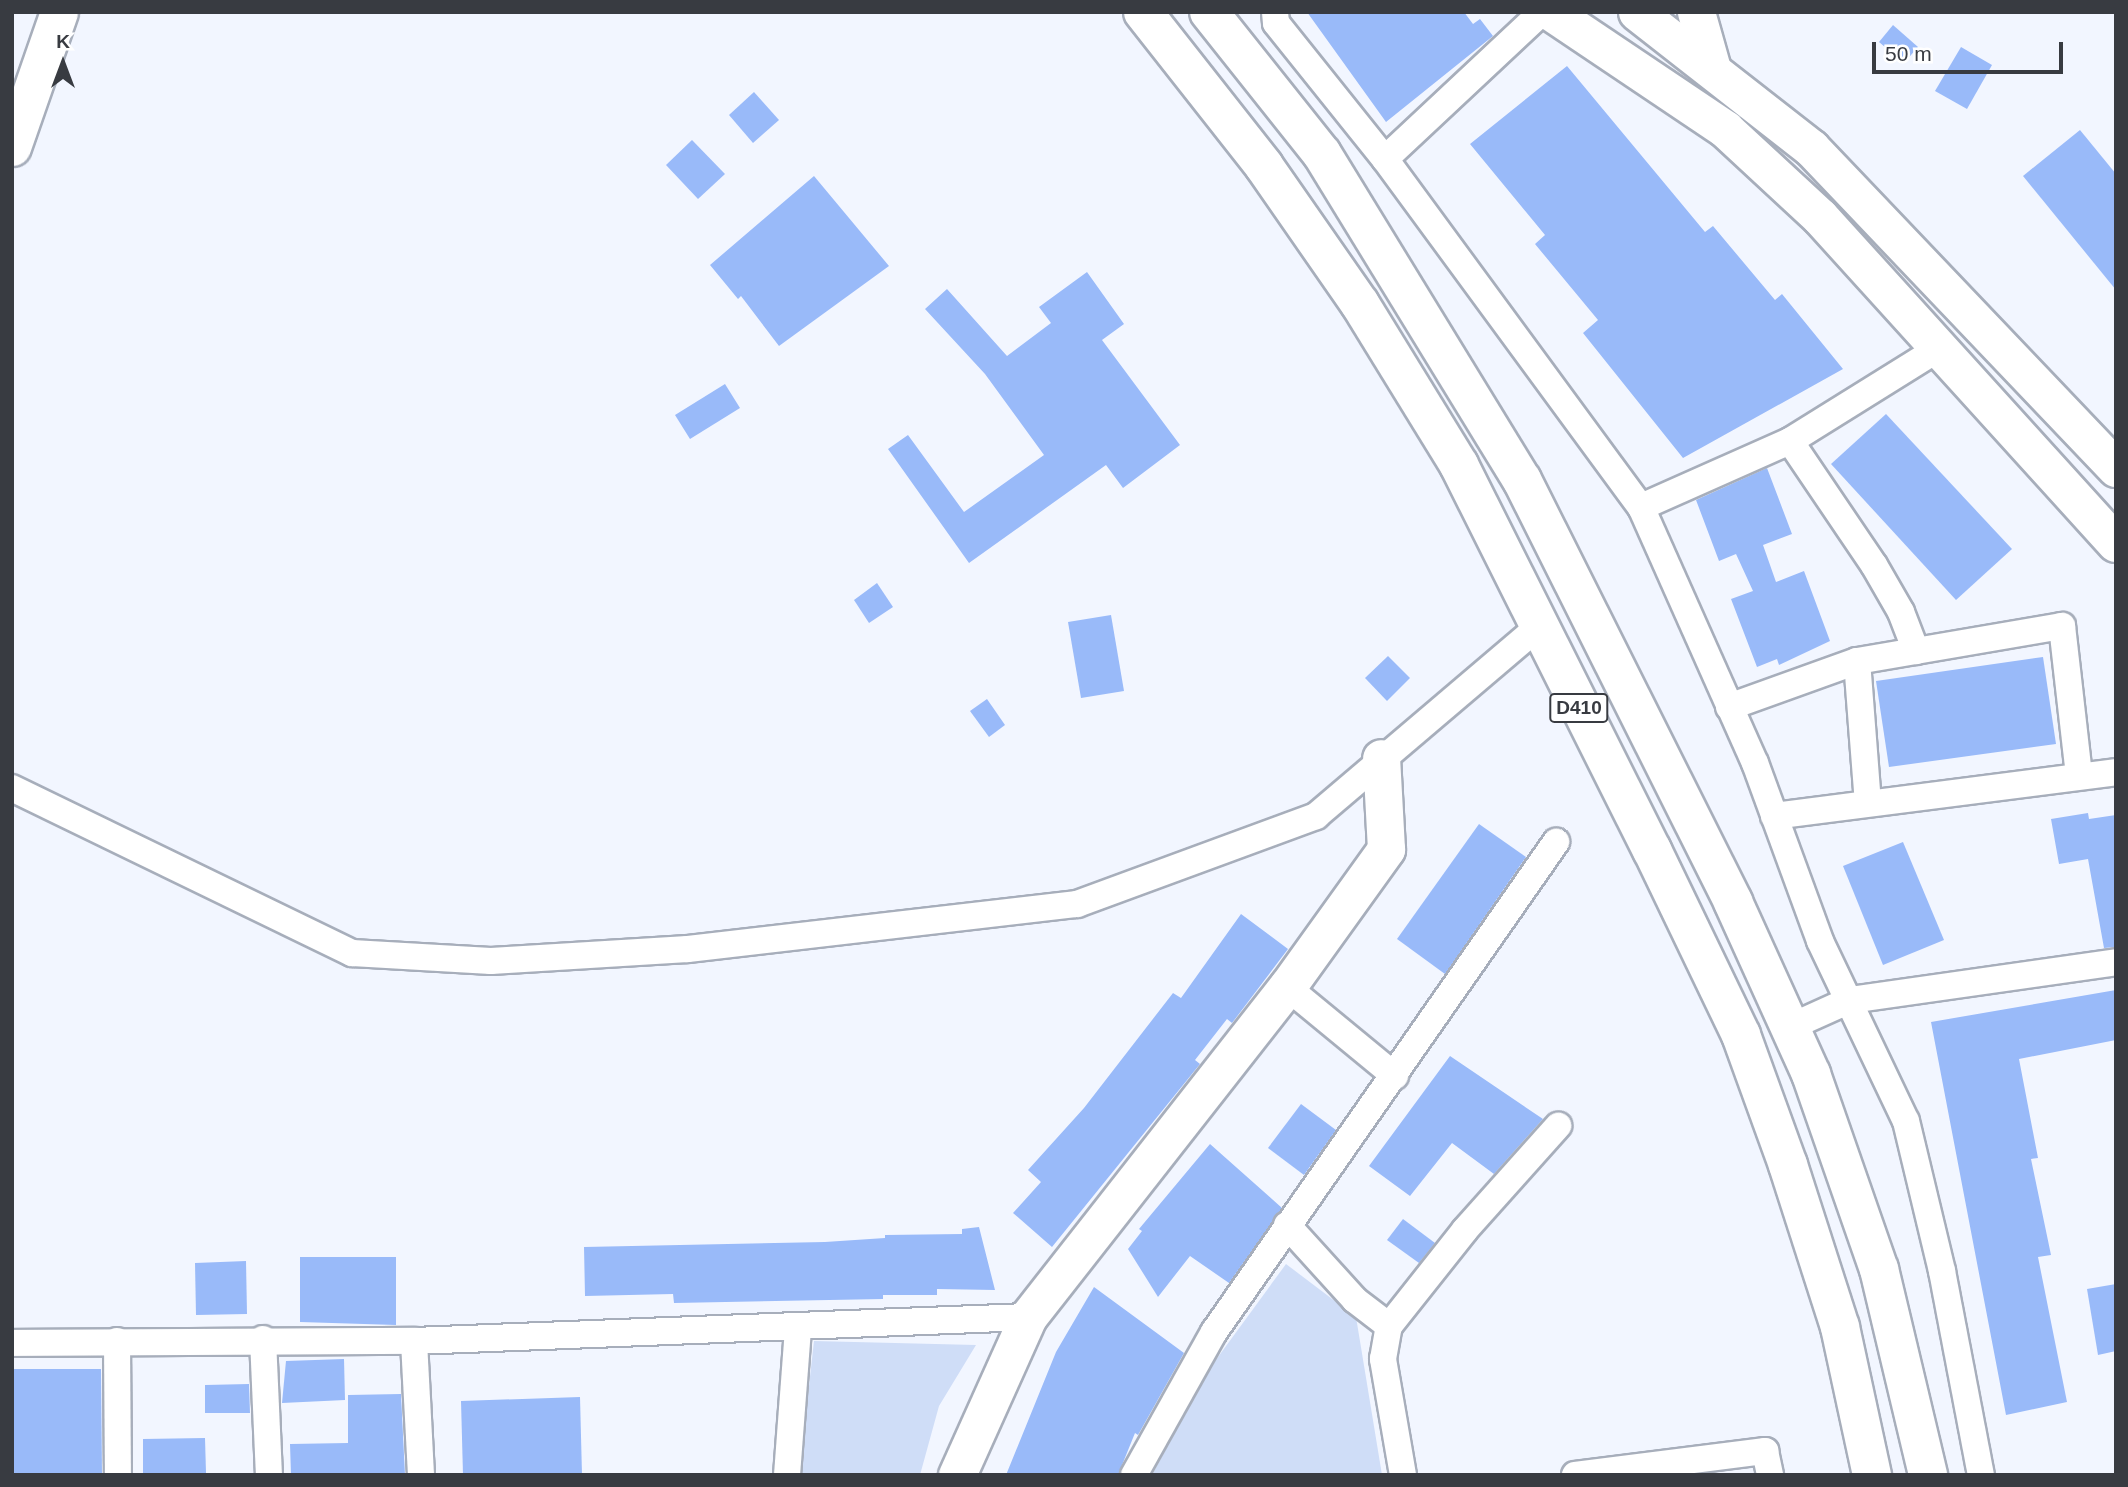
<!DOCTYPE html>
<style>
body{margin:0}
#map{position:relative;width:2128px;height:1487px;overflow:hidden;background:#f2f6ff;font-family:Arial,sans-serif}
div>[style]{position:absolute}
.green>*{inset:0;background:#cfddf7}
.building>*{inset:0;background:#99baf9}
.roads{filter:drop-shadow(2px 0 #a7aebb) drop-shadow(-2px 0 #a7aebb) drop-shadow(0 2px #a7aebb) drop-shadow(0 -2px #a7aebb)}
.street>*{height:26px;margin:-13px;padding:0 13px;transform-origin:13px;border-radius:13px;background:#fff}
.secondary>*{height:37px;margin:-18.5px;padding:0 18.5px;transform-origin:18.5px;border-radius:18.5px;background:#fff}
.highway>*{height:38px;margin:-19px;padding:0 19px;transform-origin:19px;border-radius:19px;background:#fff}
span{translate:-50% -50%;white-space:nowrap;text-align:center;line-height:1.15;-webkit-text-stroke:5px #fff;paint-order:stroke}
.shield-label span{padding:2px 5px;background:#fff;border:2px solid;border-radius:5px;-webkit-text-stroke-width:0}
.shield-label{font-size:19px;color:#383b41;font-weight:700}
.frame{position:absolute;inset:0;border:14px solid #383b41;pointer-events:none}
.north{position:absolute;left:28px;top:28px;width:70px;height:70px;-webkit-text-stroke:5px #fff;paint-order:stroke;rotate:0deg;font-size:19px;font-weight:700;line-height:28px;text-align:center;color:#383b41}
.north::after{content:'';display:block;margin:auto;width:24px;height:32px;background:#383b41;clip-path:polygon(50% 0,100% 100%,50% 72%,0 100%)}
.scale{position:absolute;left:1872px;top:42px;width:191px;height:32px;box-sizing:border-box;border:4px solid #383b41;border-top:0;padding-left:9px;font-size:21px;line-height:24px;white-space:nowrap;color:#383b41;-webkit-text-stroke:5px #fff;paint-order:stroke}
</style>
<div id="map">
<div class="green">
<div style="clip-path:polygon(1286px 1264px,1356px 1317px,1382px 1475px,1152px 1475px,1207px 1372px)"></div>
<div style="clip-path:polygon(814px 1341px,976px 1345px,939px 1406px,920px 1475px,799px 1475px)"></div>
</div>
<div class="building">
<div style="clip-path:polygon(1307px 12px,1464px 12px,1473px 24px,1480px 19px,1493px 36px,1386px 122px)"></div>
<div style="clip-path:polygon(1893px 25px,1918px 47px,1904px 63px,1879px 42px)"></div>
<div style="clip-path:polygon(1961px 47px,1992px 65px,1967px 109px,1935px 91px)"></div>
<div style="clip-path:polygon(1567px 66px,1705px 232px,1713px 226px,1775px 300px,1782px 294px,1843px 369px,1683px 458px,1583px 333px,1598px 320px,1535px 244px,1545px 235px,1470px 144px)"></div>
<div style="clip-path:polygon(754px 92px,779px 120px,753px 143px,729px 115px)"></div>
<div style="clip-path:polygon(2080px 130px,2116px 174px,2116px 290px,2023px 176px)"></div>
<div style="clip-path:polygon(692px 140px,725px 174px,698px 199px,666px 165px)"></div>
<div style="clip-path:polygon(814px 176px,889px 266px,779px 346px,741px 296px,738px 299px,710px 265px)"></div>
<div style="clip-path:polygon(1087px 272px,1124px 324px,1102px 340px,1180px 445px,1123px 488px,1106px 465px,969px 563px,888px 449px,908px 435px,964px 512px,1044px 455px,985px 374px,925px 309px,947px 289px,1007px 356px,1051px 323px,1039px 307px)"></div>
<div style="clip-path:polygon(725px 384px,740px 408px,690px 439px,675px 415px)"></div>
<div style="clip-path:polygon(1886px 414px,2012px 549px,1956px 600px,1831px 464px)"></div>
<div style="clip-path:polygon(1767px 468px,1792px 534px,1763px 545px,1776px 582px,1804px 571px,1830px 641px,1779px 665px,1777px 659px,1757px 667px,1731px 599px,1753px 591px,1736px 554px,1719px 561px,1696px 500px)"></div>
<div style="clip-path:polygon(877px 583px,893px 607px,869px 623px,854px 600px)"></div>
<div style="clip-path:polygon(1111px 615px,1124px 691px,1081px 698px,1068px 622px)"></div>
<div style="clip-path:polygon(1388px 656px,1410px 678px,1387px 701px,1365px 678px)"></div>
<div style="clip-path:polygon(2043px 657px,2056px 744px,1889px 767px,1876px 681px)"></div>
<div style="clip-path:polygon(987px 699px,1005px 725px,989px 737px,970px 711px)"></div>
<div style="clip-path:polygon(2088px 813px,2089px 819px,2116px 815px,2116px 947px,2104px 948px,2088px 859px,2059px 864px,2051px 819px)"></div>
<div style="clip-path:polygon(1479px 824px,1526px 857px,1445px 974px,1397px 939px)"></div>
<div style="clip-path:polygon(1903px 842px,1944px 940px,1883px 965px,1843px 866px)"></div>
<div style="clip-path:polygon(1241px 914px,1288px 949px,1232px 1023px,1227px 1019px,1195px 1060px,1200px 1064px,1052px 1247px,1013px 1213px,1041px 1182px,1028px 1170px,1084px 1108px,1173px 993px,1181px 998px)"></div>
<div style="clip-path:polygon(2116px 990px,2116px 1040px,2019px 1059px,2038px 1158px,2031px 1159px,2051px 1255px,2038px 1257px,2067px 1402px,2006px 1415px,1931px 1022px)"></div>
<div style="clip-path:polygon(1450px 1056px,1543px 1119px,1494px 1174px,1452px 1143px,1410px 1196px,1369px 1166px)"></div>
<div style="clip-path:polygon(1301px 1104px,1336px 1130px,1304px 1175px,1268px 1148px)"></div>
<div style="clip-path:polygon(1210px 1144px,1282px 1208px,1229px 1283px,1190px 1256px,1158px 1297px,1128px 1249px,1142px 1231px,1139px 1229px)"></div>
<div style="clip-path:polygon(1403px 1219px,1435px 1243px,1419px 1263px,1387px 1240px)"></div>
<div style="clip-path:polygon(979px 1227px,995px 1290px,937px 1289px,937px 1295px,883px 1295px,883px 1299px,674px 1303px,673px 1294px,585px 1296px,584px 1247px,825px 1242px,885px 1238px,885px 1235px,962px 1234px,962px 1229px)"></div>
<div style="clip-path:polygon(300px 1257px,396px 1257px,396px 1325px,300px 1322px)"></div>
<div style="clip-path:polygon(246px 1261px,247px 1314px,196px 1315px,195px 1263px)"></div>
<div style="clip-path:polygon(2116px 1284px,2116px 1351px,2098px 1355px,2087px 1289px)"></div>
<div style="clip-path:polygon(1094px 1287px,1184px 1353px,1138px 1435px,1135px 1433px,1118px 1475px,1006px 1475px,1056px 1352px)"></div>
<div style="clip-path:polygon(344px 1359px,345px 1400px,282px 1403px,286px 1361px)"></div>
<div style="clip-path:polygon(12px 1369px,101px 1369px,102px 1475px,12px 1475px)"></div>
<div style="clip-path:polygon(249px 1384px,250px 1413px,205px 1413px,205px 1385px)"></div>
<div style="clip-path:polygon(401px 1394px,405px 1475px,291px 1475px,290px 1444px,348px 1443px,348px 1395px)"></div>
<div style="clip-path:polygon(580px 1397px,582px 1475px,463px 1475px,461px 1401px)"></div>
<div style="clip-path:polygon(205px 1438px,206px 1473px,143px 1474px,143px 1439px)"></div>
</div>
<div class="roads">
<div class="street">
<div style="left:1275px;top:12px;width:11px;rotate:85deg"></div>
<div style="left:1276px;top:23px;width:174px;rotate:51.3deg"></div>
<div style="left:1385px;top:159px;width:432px;rotate:53.7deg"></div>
<div style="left:1641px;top:507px;width:280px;rotate:66deg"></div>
<div style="left:1755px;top:763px;width:189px;rotate:69.9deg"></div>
<div style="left:1820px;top:941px;width:199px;rotate:64.5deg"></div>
<div style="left:1906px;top:1121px;width:154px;rotate:76.5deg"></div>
<div style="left:1942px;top:1271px;width:208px;rotate:79.2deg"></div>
<div style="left:1385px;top:159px;width:215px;rotate:-43.1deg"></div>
<div style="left:1790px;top:441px;width:150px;rotate:55.9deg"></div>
<div style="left:1874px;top:565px;width:54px;rotate:60.1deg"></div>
<div style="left:1901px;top:612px;width:42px;rotate:69deg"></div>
<div style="left:1641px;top:507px;width:163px;rotate:-23.9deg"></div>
<div style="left:1790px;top:441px;width:178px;rotate:-31.9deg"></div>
<div style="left:1857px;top:661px;width:142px;rotate:85.6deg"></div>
<div style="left:1729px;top:707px;width:136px;rotate:-19.8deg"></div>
<div style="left:1857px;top:661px;width:208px;rotate:-9.7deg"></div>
<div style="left:2062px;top:626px;width:151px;rotate:83.5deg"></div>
<div style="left:12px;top:788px;width:378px;rotate:25.9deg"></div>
<div style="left:352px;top:953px;width:139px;rotate:3.3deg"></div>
<div style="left:491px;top:961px;width:197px;rotate:-3.5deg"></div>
<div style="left:688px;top:949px;width:392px;rotate:-6.6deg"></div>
<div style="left:1077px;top:904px;width:255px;rotate:-20.2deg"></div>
<div style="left:1316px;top:816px;width:292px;rotate:-40.4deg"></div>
<div style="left:1774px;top:816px;width:345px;rotate:-7.3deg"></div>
<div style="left:1287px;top:987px;width:140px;rotate:39.5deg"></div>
<div style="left:1790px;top:1027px;width:66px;rotate:-24.2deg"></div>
<div style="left:1850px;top:1000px;width:269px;rotate:-8.1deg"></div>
<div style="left:1287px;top:1225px;width:101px;rotate:47.8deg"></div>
<div style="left:1355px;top:1300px;width:43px;rotate:37.4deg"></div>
<div style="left:263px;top:1339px;width:136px;rotate:87.5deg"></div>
<div style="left:117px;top:1341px;width:134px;rotate:89.6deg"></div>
<div style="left:12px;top:1343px;width:402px;rotate:-0.3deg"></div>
<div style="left:421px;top:1475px;width:134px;rotate:-93deg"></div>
<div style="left:414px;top:1341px;width:614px;rotate:-2.24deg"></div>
<div style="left:787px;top:1475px;width:146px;rotate:-85.7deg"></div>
<div style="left:1134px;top:1475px;width:164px;rotate:-60.8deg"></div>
<div style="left:1214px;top:1332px;width:598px;rotate:-55.09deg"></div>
<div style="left:1403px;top:1475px;width:118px;rotate:-99.8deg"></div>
<div style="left:1383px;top:1359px;width:34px;rotate:-80deg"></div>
<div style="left:1389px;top:1326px;width:122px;rotate:-51.6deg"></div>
<div style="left:1465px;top:1230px;width:140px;rotate:-48.2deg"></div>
<div style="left:1575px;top:1475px;width:192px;rotate:-7.2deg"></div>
<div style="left:1765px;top:1451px;width:25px;rotate:78deg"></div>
</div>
<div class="secondary">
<div style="left:1551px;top:12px;width:210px;rotate:33.9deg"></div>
<div style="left:1725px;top:129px;width:129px;rotate:42.8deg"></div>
<div style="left:1820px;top:217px;width:440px;rotate:47.8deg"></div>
<div style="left:1637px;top:12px;width:221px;rotate:38deg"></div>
<div style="left:1811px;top:148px;width:442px;rotate:46.4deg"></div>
<div style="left:1696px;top:12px;width:59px;rotate:74.3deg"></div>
<div style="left:12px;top:147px;width:143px;rotate:-70.8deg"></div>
<div style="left:957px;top:1475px;width:173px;rotate:-65.8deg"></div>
<div style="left:1028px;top:1317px;width:420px;rotate:-51.9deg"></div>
<div style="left:1287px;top:987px;width:170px;rotate:-54.3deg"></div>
<div style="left:1386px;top:849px;width:91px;rotate:-93.1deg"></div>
</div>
<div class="highway">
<div style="left:1143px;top:12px;width:196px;rotate:51.8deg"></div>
<div style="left:1264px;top:166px;width:168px;rotate:55.2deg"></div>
<div style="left:1360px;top:304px;width:189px;rotate:58.4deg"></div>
<div style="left:1459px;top:465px;width:431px;rotate:63.4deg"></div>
<div style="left:1652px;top:850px;width:205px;rotate:64.3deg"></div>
<div style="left:1741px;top:1035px;width:138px;rotate:70.1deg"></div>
<div style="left:1788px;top:1165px;width:170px;rotate:72.2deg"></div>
<div style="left:1840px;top:1327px;width:151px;rotate:77.8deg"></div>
<div style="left:1209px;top:12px;width:181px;rotate:51.5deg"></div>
<div style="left:1322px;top:154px;width:382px;rotate:58.5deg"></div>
<div style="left:1522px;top:480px;width:472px;rotate:63.4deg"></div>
<div style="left:1733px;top:902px;width:189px;rotate:65.6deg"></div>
<div style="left:1811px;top:1074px;width:207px;rotate:70.8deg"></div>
<div style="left:1879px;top:1269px;width:212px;rotate:76.6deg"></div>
</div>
</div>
<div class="shield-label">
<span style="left:1579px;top:708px">D410</span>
</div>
<div class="frame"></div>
<div class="north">K</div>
<div class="scale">50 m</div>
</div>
